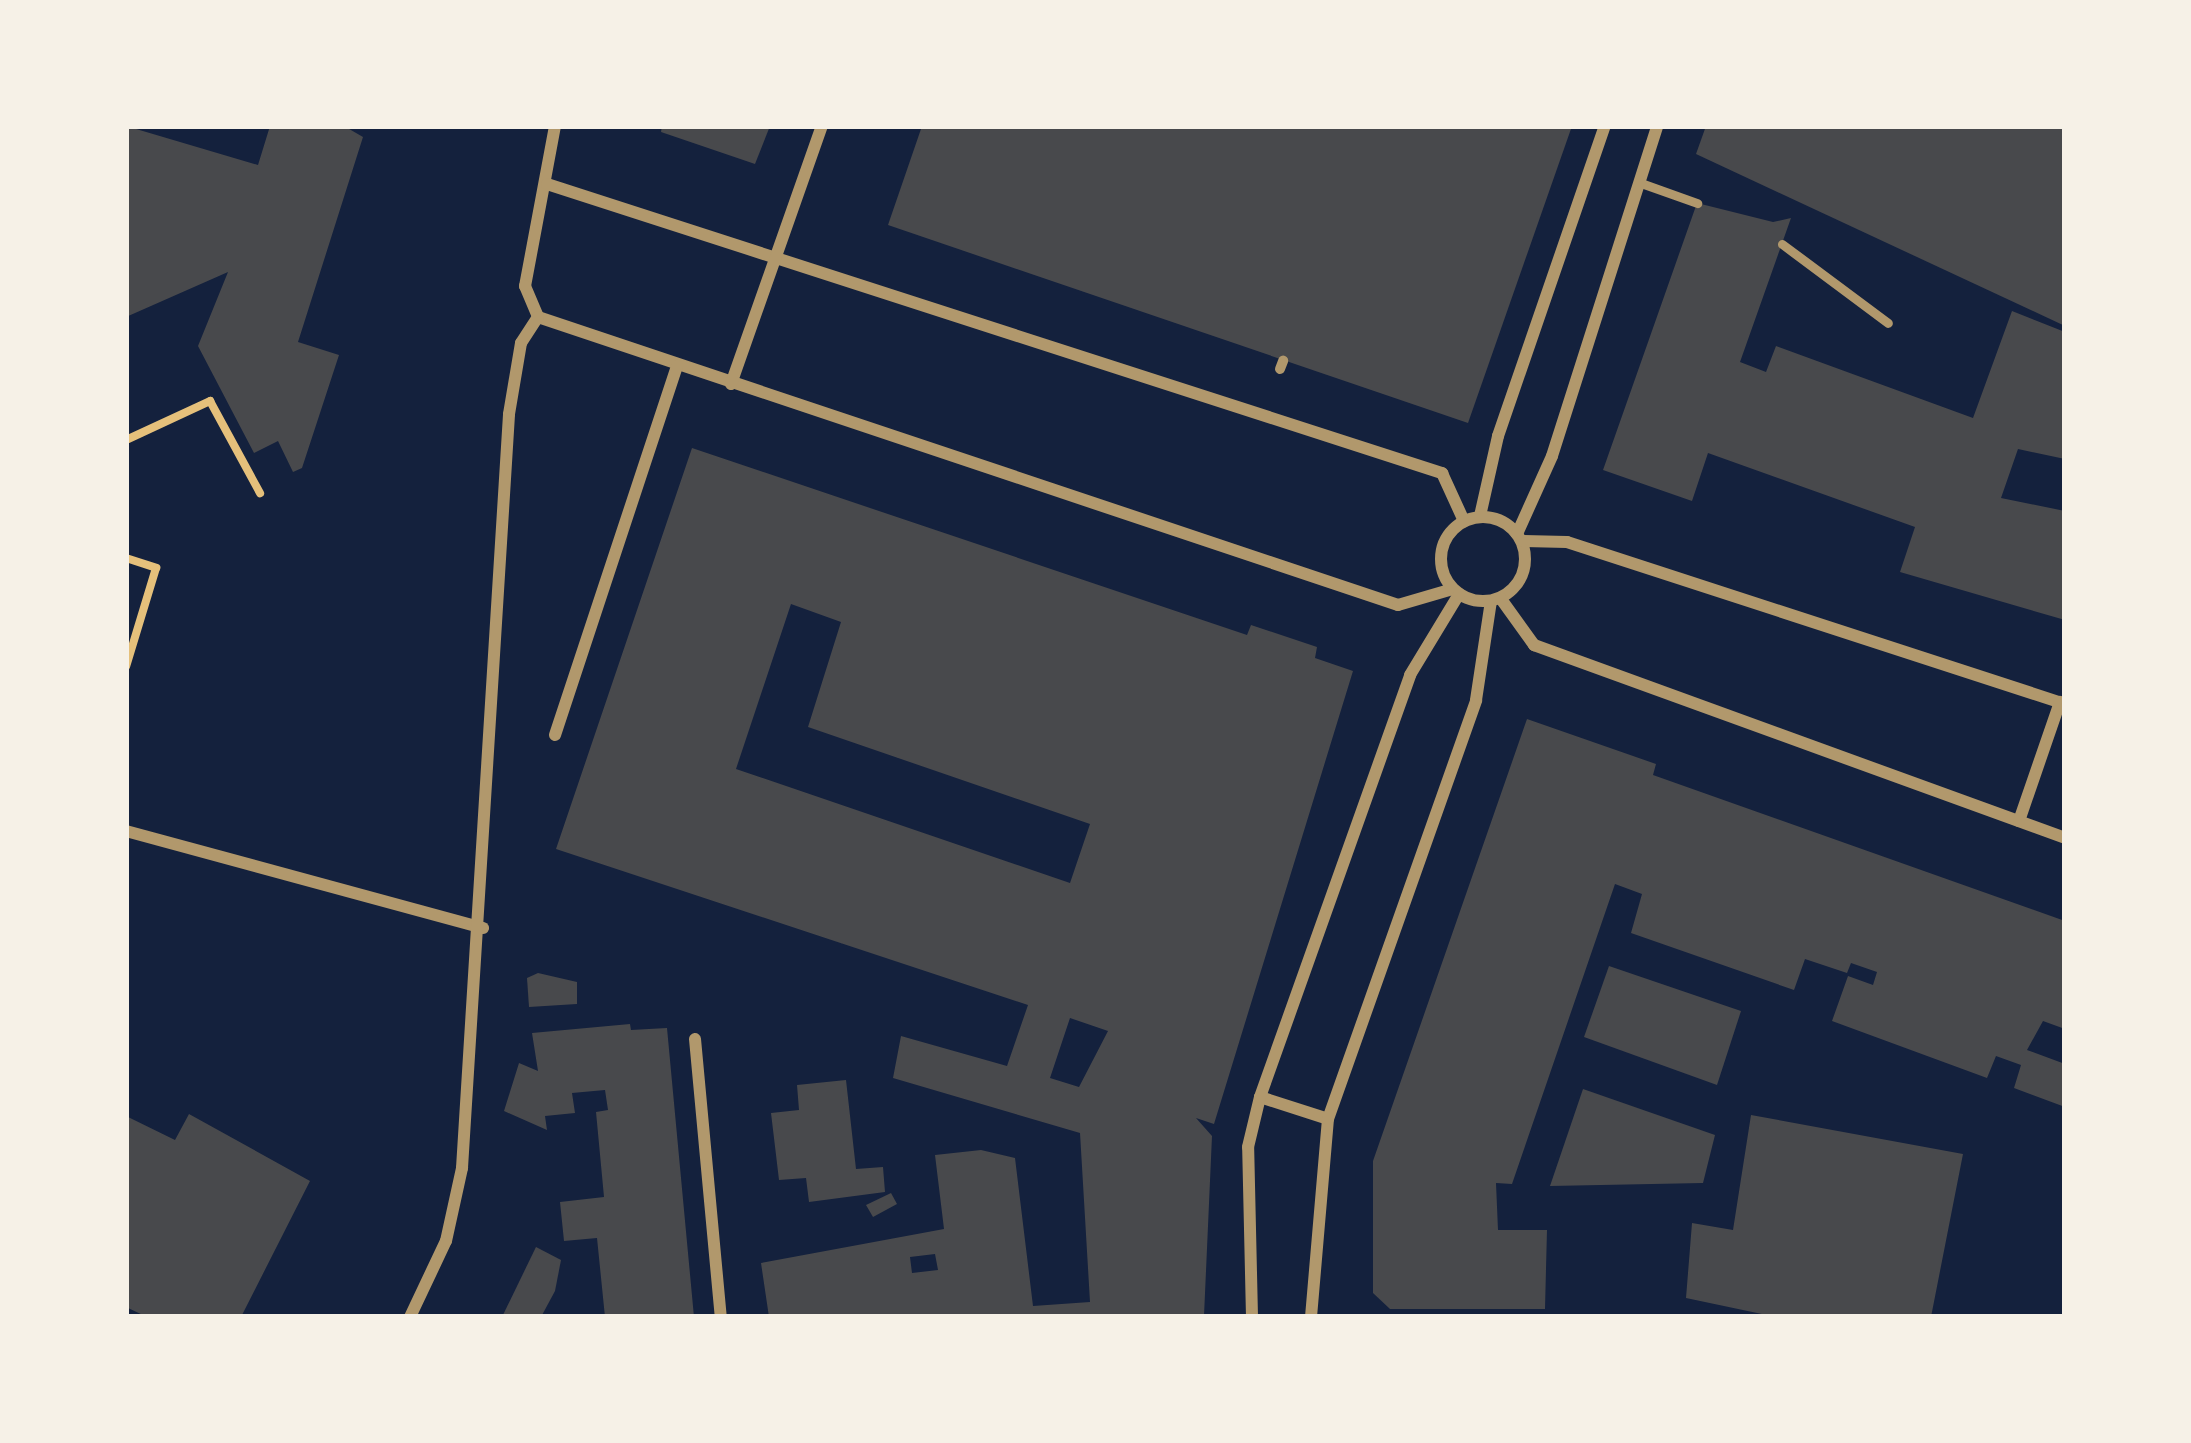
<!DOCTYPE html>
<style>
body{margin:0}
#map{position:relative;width:2191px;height:1443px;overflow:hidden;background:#14213d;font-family:"Asap Condensed",sans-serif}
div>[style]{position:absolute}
.building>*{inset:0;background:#48494c}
.path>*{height:8px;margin:-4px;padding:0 4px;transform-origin:4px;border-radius:4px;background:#e5c07b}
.service>*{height:9px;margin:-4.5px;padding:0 4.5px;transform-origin:4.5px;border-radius:4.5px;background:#b1986c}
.pedestrian>*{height:10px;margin:-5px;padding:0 5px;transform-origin:5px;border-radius:5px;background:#b1986c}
.minor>*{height:12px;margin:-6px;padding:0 6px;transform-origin:6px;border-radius:6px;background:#b1986c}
.minor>.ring{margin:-6px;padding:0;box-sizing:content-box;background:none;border:12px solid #b1986c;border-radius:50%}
span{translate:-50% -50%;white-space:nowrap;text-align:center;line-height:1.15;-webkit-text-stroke:10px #f6f1e7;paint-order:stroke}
.frame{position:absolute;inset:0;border:129px solid #f6f1e7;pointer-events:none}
</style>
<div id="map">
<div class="building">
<div style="clip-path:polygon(126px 126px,258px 165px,270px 126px,344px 126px,363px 137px,298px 342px,339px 355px,302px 468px,293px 472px,278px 441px,254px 453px,198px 346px,228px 272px,126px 317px)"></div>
<div style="clip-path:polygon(662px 126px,770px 126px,755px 164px,661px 132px)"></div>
<div style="clip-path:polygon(922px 126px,1572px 126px,1468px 423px,888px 225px)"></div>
<div style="clip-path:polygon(1706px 126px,2065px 126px,2065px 326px,1696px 154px)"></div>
<div style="clip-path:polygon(1697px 203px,1773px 222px,1791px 218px,1740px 362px,1766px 372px,1776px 346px,1973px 418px,2012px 311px,2065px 332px,2065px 459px,2018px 449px,2001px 498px,2065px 511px,2065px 620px,1900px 572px,1915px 527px,1708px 453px,1692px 501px,1603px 470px)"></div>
<div style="clip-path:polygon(evenodd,692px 448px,1247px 635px,1251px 625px,1317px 647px,1315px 658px,1353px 671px,1214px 1124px,1196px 1118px,1212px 1136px,1204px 1316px,769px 1317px,761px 1263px,944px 1229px,935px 1155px,981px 1150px,1015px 1158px,1033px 1306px,1090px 1302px,1080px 1133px,893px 1078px,901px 1036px,1007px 1066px,1028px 1005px,556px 849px,692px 448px,791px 604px,841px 622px,808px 727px,1090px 824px,1070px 883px,736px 769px,791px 604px,692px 448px,1070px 1018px,1108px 1031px,1079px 1087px,1050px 1078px,1070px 1018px,692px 448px,935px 1254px,938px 1270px,912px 1273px,910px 1257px,935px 1254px)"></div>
<div style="clip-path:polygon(1527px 719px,1656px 764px,1653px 775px,2065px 921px,2065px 1029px,2043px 1021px,2027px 1050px,2065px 1064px,2065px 1107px,2014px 1088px,2021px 1065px,1996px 1056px,1987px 1078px,1832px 1021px,1848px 976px,1873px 985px,1877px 972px,1851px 963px,1847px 973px,1805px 959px,1794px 990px,1631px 933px,1642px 894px,1615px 884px,1512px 1184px,1496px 1183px,1498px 1230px,1547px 1230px,1545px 1309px,1390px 1309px,1373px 1293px,1373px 1161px)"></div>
<div style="clip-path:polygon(1609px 966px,1741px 1011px,1717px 1085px,1584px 1037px)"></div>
<div style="clip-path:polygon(538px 973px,577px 982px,577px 1004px,529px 1007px,527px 978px)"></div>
<div style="clip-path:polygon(630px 1024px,631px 1030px,667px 1028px,694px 1317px,605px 1317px,597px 1238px,564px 1241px,560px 1202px,604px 1197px,596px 1112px,608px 1110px,605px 1090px,572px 1093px,575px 1113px,545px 1116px,547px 1130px,504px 1111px,519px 1063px,538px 1071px,532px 1033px)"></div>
<div style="clip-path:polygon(846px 1080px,856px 1169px,883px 1167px,885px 1192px,809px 1202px,806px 1178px,779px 1180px,771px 1113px,799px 1110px,797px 1085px)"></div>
<div style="clip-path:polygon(1583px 1089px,1715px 1135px,1703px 1183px,1550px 1186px)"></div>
<div style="clip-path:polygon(189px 1114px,310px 1181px,241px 1317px,147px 1317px,126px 1307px,126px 1116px,175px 1140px)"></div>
<div style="clip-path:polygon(1751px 1115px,1963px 1154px,1931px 1317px,1776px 1317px,1686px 1298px,1692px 1223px,1733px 1230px)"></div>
<div style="clip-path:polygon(891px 1193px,897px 1204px,873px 1217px,866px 1205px)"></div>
<div style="clip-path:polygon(536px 1247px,561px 1260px,555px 1291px,541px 1317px,502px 1317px)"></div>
</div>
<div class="path">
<div style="left:126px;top:440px;width:93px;rotate:-24.9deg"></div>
<div style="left:210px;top:401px;width:105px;rotate:61.5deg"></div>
<div style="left:126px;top:558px;width:32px;rotate:18deg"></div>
<div style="left:156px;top:568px;width:103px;rotate:106.9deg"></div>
</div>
<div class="service">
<div style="left:1638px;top:182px;width:63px;rotate:19.6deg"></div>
<div style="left:1782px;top:244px;width:132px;rotate:36.7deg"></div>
</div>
<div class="pedestrian">
<div style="left:1280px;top:369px;width:9px;rotate:-69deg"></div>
</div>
<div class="minor">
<div style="left:555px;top:126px;width:163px;rotate:100.6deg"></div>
<div style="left:525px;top:286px;width:34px;rotate:67deg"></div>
<div style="left:538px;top:317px;width:907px;rotate:18.51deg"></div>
<div style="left:1398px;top:605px;width:57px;rotate:-16.2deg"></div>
<div style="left:547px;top:184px;width:941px;rotate:17.9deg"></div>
<div style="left:1442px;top:473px;width:53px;rotate:65.4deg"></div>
<div style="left:731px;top:384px;width:274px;rotate:-70.6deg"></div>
<div style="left:1480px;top:516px;width:82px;rotate:-77.3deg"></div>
<div style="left:1498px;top:436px;width:328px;rotate:-71deg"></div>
<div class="ring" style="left:1441px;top:517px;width:72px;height:72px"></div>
<div style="left:1517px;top:534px;width:85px;rotate:-65.8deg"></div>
<div style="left:1552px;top:456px;width:346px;rotate:-72.3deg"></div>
<div style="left:1522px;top:541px;width:45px;rotate:1.3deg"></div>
<div style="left:1567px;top:542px;width:524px;rotate:18.02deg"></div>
<div style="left:1501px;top:599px;width:57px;rotate:54.3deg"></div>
<div style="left:1534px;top:645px;width:565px;rotate:19.97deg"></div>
<div style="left:555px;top:735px;width:389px;rotate:-71.7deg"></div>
<div style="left:2019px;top:821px;width:126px;rotate:-71deg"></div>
<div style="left:126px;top:831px;width:370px;rotate:15.2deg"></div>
<div style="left:695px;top:1039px;width:279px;rotate:84.7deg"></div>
<div style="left:1260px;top:1097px;width:71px;rotate:17.9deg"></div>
<div style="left:410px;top:1317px;width:84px;rotate:-64.7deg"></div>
<div style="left:446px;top:1241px;width:75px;rotate:-77.6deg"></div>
<div style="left:462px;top:1168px;width:755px;rotate:-86.43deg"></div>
<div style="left:509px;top:414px;width:72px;rotate:-80.4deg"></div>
<div style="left:521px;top:343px;width:31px;rotate:-57deg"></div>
<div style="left:1252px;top:1317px;width:170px;rotate:-91.3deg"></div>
<div style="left:1248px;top:1147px;width:51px;rotate:-76.5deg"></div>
<div style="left:1260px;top:1097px;width:448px;rotate:-70.4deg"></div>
<div style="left:1410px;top:675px;width:95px;rotate:-58.8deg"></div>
<div style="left:1311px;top:1317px;width:199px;rotate:-85.1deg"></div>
<div style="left:1328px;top:1119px;width:444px;rotate:-70.5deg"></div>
<div style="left:1476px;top:700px;width:100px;rotate:-81.4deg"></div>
</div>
<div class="frame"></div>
</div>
